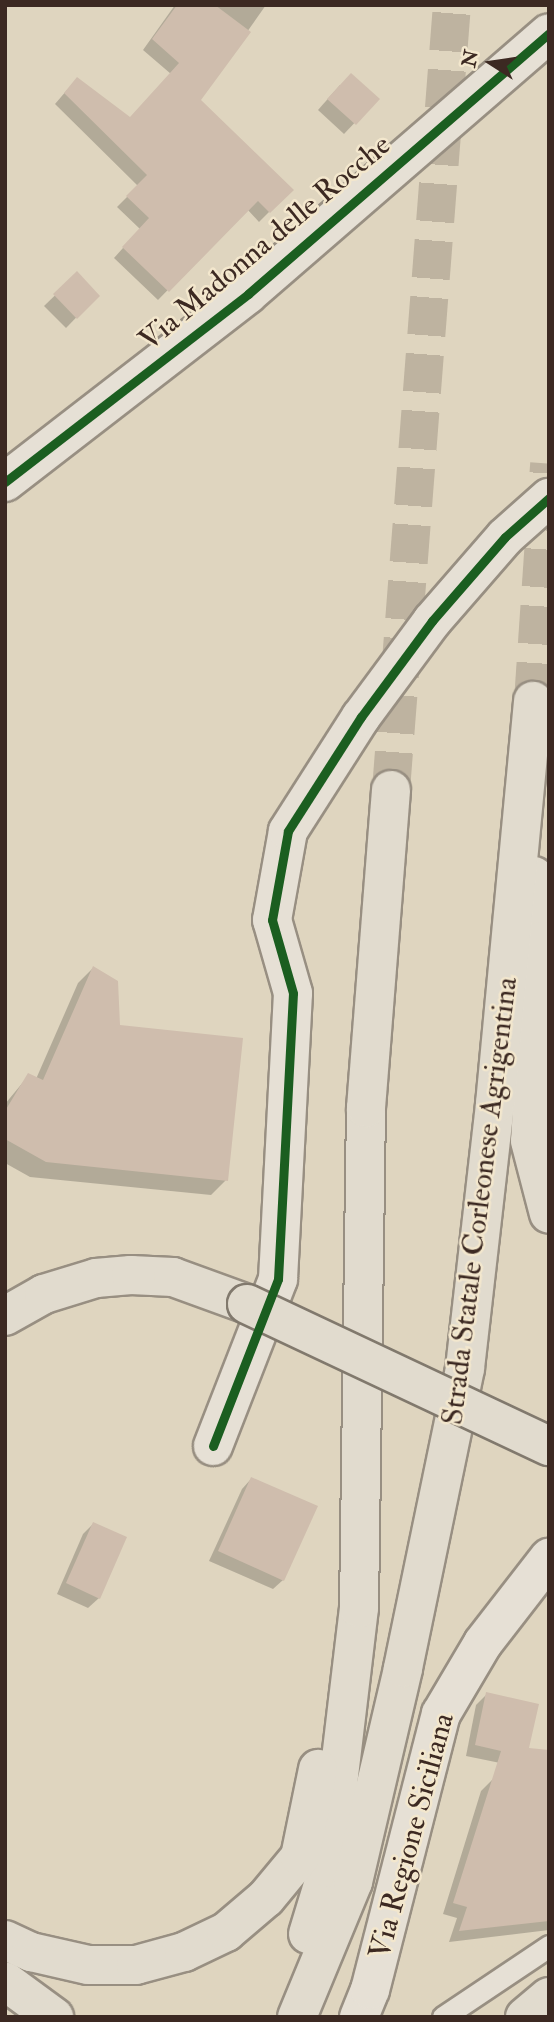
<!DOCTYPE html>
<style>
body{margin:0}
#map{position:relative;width:554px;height:2022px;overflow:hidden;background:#dfd5bf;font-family:"IM FELL Double Pica",serif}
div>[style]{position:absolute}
.shadow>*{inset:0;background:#0003}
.building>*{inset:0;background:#cfbdad}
.primary-tunnel>*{height:38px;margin-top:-19px;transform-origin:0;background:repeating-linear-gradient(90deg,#beb3a0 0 38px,transparent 0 57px)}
.roads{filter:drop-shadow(2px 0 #988f82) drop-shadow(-2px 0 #988f82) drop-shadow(0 2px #988f82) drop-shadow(0 -2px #988f82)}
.lane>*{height:21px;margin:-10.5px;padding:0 10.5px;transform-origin:10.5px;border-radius:10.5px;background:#e6e0d5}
.street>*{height:38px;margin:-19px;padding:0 19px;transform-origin:19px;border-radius:19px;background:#e6e0d5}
.primary>*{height:38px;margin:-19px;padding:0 19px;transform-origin:19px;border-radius:19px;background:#e1dbce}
.bridges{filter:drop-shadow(2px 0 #81796d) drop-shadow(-2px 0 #81796d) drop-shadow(0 2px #81796d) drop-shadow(0 -2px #81796d)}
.primary-bridge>*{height:38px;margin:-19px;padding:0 19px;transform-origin:19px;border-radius:19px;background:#e1dbce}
.cycleway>*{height:9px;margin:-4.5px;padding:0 4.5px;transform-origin:4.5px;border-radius:4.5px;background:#1b5e20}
span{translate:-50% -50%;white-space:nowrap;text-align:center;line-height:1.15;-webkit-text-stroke:5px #f3e7cd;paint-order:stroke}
.street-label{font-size:30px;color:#3c2922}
.frame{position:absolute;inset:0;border:7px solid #3c2922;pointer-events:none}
.north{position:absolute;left:456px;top:28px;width:70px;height:70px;-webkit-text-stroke:5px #f3e7cd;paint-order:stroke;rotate:282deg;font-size:19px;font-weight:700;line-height:28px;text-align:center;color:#3c2922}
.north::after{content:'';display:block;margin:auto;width:24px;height:32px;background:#3c2922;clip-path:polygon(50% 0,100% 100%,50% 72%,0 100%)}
</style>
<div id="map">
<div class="shadow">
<div style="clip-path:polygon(175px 5px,266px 5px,199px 100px,291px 190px,259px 222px,247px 209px,158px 300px,114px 258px,140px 229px,117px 207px,138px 186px,55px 104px,67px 90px,130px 118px,171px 74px,143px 50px)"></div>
<div style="clip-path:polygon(340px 85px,377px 99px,344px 134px,318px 110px)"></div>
<div style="clip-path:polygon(77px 274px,97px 296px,66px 328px,44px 306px)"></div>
<div style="clip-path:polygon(93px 968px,119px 1027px,226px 1180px,211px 1195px,30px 1177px,5px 1163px,5px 1104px,29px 1075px,36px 1079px,78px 983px)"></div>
<div style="clip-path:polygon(251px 1479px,283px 1580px,273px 1589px,209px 1561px,242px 1489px)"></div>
<div style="clip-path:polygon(93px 1524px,99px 1598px,88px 1608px,57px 1594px,83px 1534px)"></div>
<div style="clip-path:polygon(487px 1694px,515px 1766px,466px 1756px,476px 1705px)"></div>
<div style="clip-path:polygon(493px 1779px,549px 1797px,549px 1930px,449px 1942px,457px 1918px,443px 1914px,481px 1791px)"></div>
</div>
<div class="building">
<div style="clip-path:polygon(177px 5px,215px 5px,251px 32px,201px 100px,294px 190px,270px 213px,258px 201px,169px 292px,122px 247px,149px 218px,126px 196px,147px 175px,64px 93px,77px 77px,130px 117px,179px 63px,152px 39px)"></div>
<div style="clip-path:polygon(351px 73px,380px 99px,356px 125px,327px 99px)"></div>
<div style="clip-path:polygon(77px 271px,100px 296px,77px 319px,53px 294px)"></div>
<div style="clip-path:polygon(93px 966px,118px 981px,120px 1025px,243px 1038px,228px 1181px,46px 1162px,5px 1139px,5px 1111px,28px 1073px,43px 1080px)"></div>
<div style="clip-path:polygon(251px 1477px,318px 1506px,284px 1581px,218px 1551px)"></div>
<div style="clip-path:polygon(93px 1522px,127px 1537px,100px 1599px,66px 1583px)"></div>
<div style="clip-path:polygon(486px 1692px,539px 1704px,529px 1748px,549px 1750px,549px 1921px,459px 1931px,467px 1907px,453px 1903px,501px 1751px,475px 1745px)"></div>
</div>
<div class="primary-tunnel">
<div style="left:533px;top:701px;width:238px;rotate:-86.1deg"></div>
<div style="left:391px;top:790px;width:787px;rotate:-85.56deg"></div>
</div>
<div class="roads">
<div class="lane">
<div style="left:443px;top:2017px;width:128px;rotate:-33.8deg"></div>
</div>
<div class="street">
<div style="left:5px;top:482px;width:307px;rotate:-37.7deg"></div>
<div style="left:248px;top:294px;width:398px;rotate:-40.9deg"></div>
<div style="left:213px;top:1446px;width:179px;rotate:-68.7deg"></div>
<div style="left:278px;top:1279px;width:286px;rotate:-87deg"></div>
<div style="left:293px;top:993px;width:76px;rotate:-106deg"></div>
<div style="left:272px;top:920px;width:90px;rotate:-79.8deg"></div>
<div style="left:288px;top:831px;width:135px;rotate:-57.4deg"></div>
<div style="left:361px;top:717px;width:119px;rotate:-53.5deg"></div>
<div style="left:432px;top:621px;width:111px;rotate:-49deg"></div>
<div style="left:505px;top:537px;width:59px;rotate:-41.6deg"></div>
<div style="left:359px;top:2017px;width:29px;rotate:-68deg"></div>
<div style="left:370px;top:1990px;width:285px;rotate:-75.6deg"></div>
<div style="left:441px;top:1714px;width:82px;rotate:-59.4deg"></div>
<div style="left:483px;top:1643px;width:108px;rotate:-52.2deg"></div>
</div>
<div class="primary">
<div style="left:534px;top:876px;width:65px;rotate:83.9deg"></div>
<div style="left:541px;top:941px;width:200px;rotate:93.1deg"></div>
<div style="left:530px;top:1141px;width:75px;rotate:75.4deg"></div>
<div style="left:5px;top:1316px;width:45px;rotate:-29.4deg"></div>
<div style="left:44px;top:1294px;width:54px;rotate:-17.1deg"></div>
<div style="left:96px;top:1278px;width:35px;rotate:-5deg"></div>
<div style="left:131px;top:1275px;width:42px;rotate:2.7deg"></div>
<div style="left:173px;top:1277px;width:79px;rotate:20deg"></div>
<div style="left:308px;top:1934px;width:69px;rotate:-73.1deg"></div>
<div style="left:328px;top:1868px;width:262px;rotate:-83.2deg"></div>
<div style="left:359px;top:1608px;width:500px;rotate:-89.2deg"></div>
<div style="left:366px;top:1108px;width:319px;rotate:-85.5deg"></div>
<div style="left:5px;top:1940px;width:29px;rotate:25deg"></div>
<div style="left:31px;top:1952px;width:58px;rotate:12.8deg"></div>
<div style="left:88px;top:1965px;width:48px"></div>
<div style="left:136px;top:1965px;width:50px;rotate:-15.2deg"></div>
<div style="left:184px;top:1952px;width:47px;rotate:-25.5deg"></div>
<div style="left:226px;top:1932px;width:52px;rotate:-40.4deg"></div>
<div style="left:266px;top:1898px;width:53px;rotate:-50.3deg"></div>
<div style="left:300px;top:1857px;width:90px;rotate:-78.4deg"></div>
<div style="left:5px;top:1981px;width:61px;rotate:36.3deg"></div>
<div style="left:297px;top:2017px;width:146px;rotate:-67.5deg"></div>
<div style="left:353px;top:1882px;width:220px;rotate:-76.8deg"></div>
<div style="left:403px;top:1668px;width:306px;rotate:-78.3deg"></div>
<div style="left:465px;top:1368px;width:266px;rotate:-83.5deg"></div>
<div style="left:495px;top:1104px;width:405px;rotate:-84.6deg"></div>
<div style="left:525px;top:2017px;width:31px;rotate:-40deg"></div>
</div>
</div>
<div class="bridges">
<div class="primary-bridge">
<div style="left:247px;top:1304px;width:334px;rotate:25.2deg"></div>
</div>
</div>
<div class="cycleway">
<div style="left:5px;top:482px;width:307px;rotate:-37.7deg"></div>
<div style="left:248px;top:294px;width:398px;rotate:-40.9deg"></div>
<div style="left:213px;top:1446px;width:179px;rotate:-68.7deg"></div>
<div style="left:278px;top:1279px;width:286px;rotate:-87deg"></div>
<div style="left:293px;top:993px;width:76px;rotate:-106deg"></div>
<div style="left:272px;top:920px;width:90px;rotate:-79.8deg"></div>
<div style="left:288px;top:831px;width:135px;rotate:-57.4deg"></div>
<div style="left:361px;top:717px;width:119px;rotate:-53.5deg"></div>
<div style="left:432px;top:621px;width:111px;rotate:-49deg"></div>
<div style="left:505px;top:537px;width:59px;rotate:-41.6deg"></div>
</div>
<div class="street-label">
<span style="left:265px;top:243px;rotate:-40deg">Via Madonna delle Rocche</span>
<span style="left:480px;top:1201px;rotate:-83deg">Strada Statale Corleonese Agrigentina</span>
<span style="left:412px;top:1836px;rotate:-75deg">Via Regione Siciliana</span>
</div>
<div class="frame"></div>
<div class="north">N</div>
</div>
